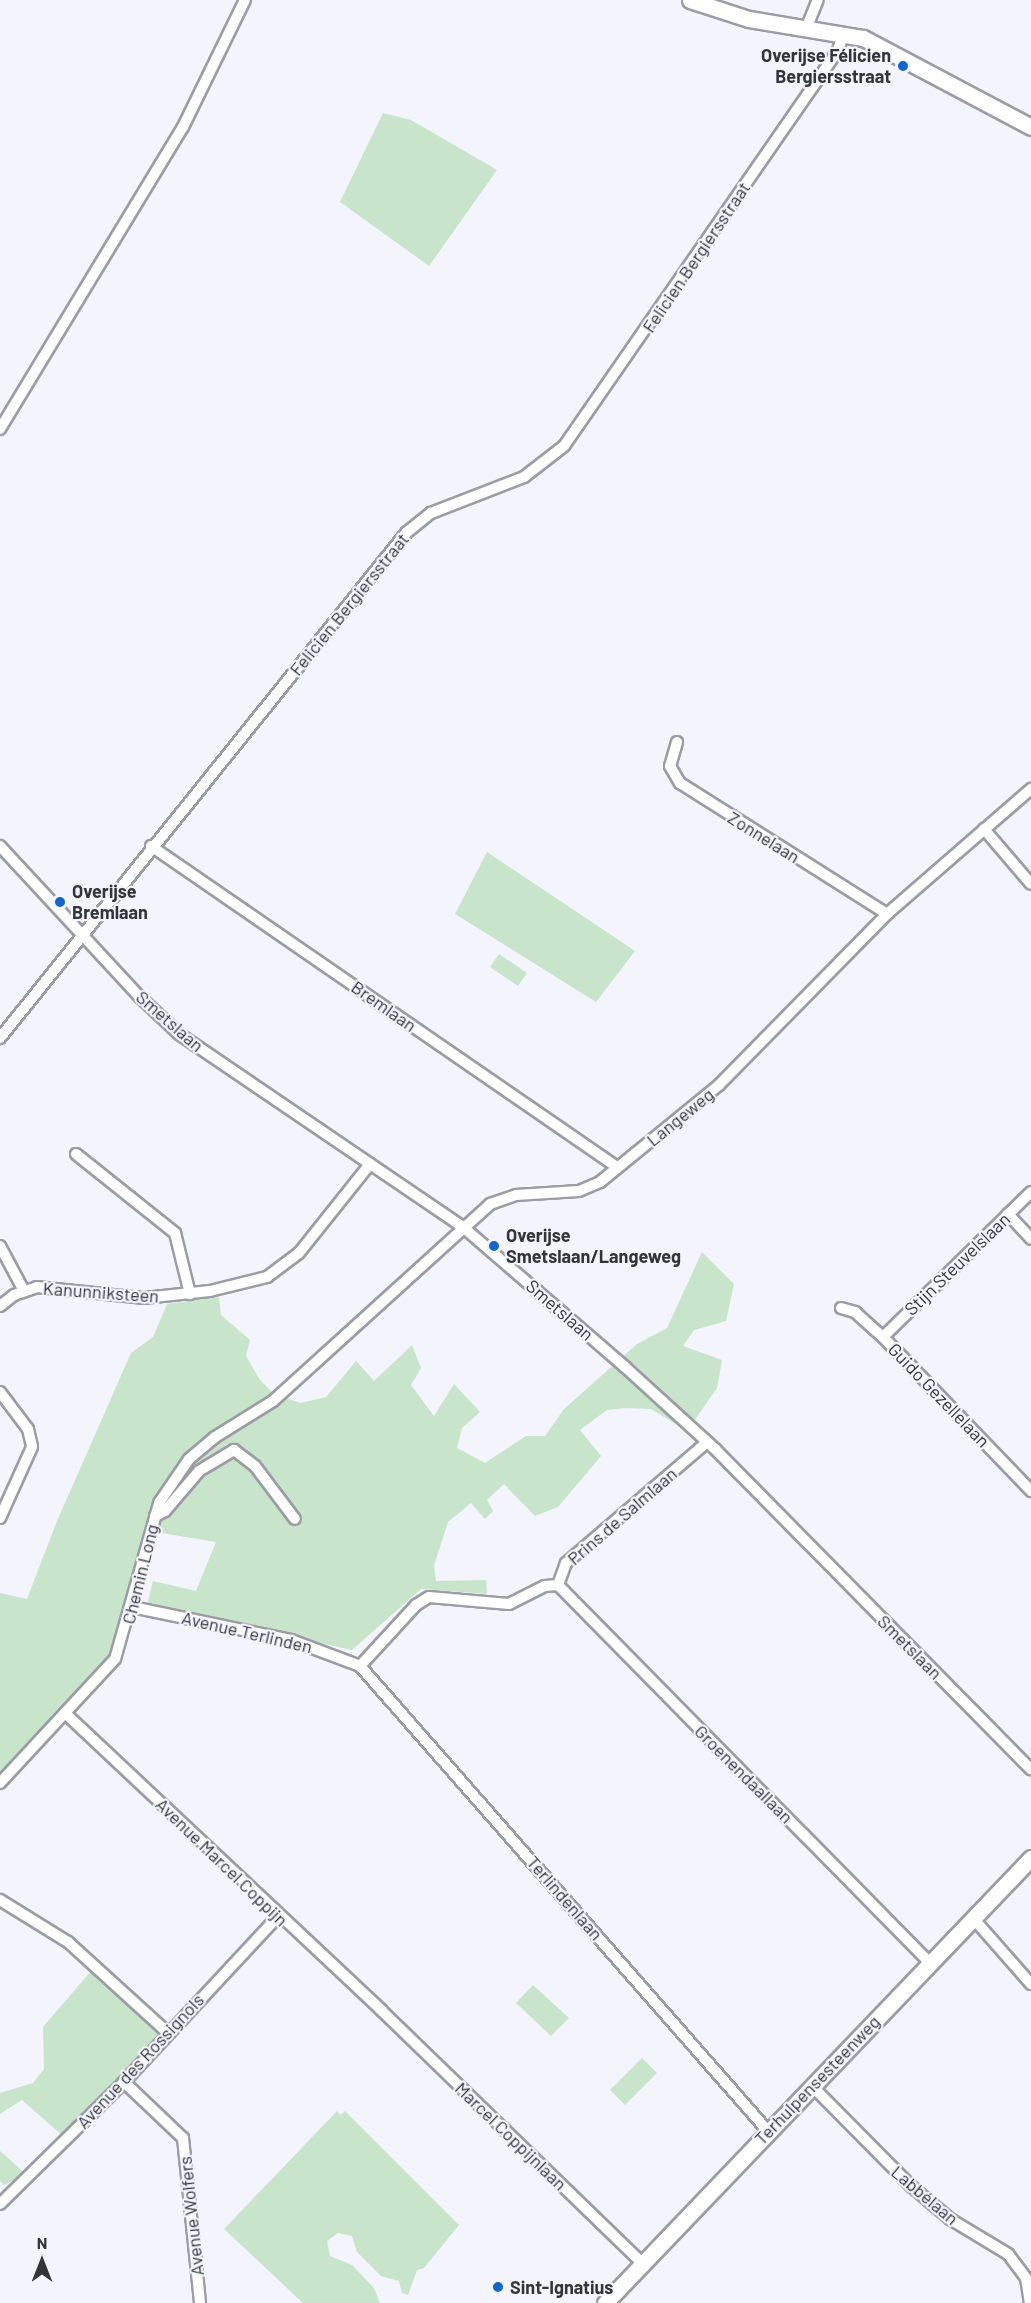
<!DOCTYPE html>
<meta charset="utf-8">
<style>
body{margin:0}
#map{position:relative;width:1031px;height:2303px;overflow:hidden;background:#f3f4fc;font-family:Barlow,sans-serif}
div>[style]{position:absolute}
.green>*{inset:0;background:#c8e5cc}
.roads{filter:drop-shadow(2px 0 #9c9ca4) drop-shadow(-2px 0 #9c9ca4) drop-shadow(0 2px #9c9ca4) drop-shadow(0 -2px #9c9ca4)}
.street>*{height:10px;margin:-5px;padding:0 5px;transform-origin:5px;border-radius:5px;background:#fff}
.secondary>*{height:15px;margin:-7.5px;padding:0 7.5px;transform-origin:7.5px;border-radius:7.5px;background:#fff}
.dots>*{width:16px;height:16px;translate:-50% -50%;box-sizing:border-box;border:3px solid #f3f4fc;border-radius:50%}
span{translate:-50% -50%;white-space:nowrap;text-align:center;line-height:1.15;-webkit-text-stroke:4.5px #f3f4fc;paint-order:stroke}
.poi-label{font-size:18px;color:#343538;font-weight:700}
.right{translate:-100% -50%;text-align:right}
.left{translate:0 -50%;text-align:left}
.street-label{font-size:18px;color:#343538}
.north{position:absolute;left:12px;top:2231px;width:60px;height:60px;-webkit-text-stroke:4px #f3f4fc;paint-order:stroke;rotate:0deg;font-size:16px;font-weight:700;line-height:24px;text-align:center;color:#343538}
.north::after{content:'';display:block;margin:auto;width:21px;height:27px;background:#343538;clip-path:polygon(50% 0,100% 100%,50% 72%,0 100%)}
</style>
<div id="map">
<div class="green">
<div style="clip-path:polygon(383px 113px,411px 120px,497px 170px,429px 266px,340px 202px)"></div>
<div style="clip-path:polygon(487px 852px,635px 951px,596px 1002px,455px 914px)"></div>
<div style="clip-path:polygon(499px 954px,527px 973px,518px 986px,490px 967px)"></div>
<div style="clip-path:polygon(702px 1252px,734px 1284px,726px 1321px,694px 1330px,683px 1346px,722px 1360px,717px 1388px,687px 1431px,651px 1409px,626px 1408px,607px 1410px,580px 1430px,601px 1456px,558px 1507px,535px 1516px,504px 1484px,487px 1500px,493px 1511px,485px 1519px,471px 1503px,448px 1522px,434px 1566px,436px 1581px,486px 1580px,487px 1594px,421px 1589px,352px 1650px,147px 1605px,153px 1581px,196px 1591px,216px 1542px,155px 1532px,108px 1659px,0 1778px,0 1593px,27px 1599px,57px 1521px,131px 1353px,153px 1337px,167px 1304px,219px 1297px,221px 1315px,250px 1340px,246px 1356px,260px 1380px,273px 1393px,300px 1403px,326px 1397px,356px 1361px,374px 1381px,412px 1345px,421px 1368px,411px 1385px,434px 1416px,454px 1384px,480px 1412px,462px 1428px,457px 1448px,485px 1463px,526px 1436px,545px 1436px,564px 1409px,637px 1344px,667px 1328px)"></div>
<div style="clip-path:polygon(92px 1970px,164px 2029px,64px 2137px,22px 2100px,0 2114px,0 2093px,33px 2083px,44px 2069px,43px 2027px)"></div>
<div style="clip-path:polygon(533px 1985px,569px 2018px,551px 2036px,516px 2003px)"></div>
<div style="clip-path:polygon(642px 2058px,657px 2073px,625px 2105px,610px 2090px)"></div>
<div style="clip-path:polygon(337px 2111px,341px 2115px,345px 2111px,459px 2225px,424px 2268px,417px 2270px,408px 2295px,402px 2293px,399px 2281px,381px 2276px,357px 2252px,352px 2236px,338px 2233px,327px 2241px,330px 2256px,352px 2265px,374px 2288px,380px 2303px,303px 2303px,224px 2229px)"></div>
<div style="clip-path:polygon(0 2151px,26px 2174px,4px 2185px,0 2181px)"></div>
</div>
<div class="roads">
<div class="street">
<div style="left:806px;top:29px;width:31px;rotate:-68deg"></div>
<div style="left:0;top:429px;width:353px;rotate:-58.8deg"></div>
<div style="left:183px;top:127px;width:141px;rotate:-64deg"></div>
<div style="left:677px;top:742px;width:25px;rotate:106deg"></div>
<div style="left:670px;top:766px;width:20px;rotate:60deg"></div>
<div style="left:680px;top:783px;width:245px;rotate:32.3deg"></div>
<div style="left:984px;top:829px;width:72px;rotate:49.5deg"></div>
<div style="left:0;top:846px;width:207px;rotate:47.2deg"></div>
<div style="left:141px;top:998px;width:52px;rotate:43.5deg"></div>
<div style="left:179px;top:1034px;width:343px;rotate:34.2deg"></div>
<div style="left:463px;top:1227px;width:214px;rotate:40.8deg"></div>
<div style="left:625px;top:1367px;width:122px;rotate:42.3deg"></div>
<div style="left:715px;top:1449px;width:450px;rotate:45.4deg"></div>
<div style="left:151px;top:846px;width:566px;rotate:34.56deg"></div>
<div style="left:0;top:1038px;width:648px;rotate:-51.2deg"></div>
<div style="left:406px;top:533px;width:32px;rotate:-39deg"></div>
<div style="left:431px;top:513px;width:100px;rotate:-21.2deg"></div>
<div style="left:524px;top:477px;width:51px;rotate:-37.8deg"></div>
<div style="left:564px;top:446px;width:482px;rotate:-55.3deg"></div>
<div style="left:838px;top:50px;width:18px;rotate:-71deg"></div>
<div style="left:76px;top:1154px;width:127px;rotate:38.6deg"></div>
<div style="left:175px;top:1233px;width:63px;rotate:76.2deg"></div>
<div style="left:1008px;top:1214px;width:34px;rotate:47deg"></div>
<div style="left:0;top:1246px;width:51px;rotate:61.9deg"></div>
<div style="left:0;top:1306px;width:18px;rotate:-38deg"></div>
<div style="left:14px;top:1295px;width:24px;rotate:-19deg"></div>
<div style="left:37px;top:1287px;width:108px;rotate:5.9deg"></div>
<div style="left:144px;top:1298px;width:66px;rotate:-6.1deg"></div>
<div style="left:210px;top:1291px;width:59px;rotate:-13.8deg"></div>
<div style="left:267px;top:1277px;width:40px;rotate:-37deg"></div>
<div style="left:299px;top:1253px;width:114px;rotate:-51.4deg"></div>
<div style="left:841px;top:1308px;width:15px;rotate:16deg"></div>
<div style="left:855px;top:1312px;width:38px;rotate:42deg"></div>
<div style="left:883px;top:1337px;width:214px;rotate:46.1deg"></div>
<div style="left:883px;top:1337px;width:207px;rotate:-44.4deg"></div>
<div style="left:0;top:1392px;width:46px;rotate:52.9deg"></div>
<div style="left:28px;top:1429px;width:18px;rotate:77deg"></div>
<div style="left:32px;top:1447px;width:78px;rotate:114.3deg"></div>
<div style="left:155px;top:1516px;width:11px;rotate:-27deg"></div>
<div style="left:165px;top:1511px;width:52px;rotate:-49.6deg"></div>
<div style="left:199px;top:1471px;width:41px;rotate:-31deg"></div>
<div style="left:234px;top:1450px;width:26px;rotate:37deg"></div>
<div style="left:255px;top:1466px;width:66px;rotate:53deg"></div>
<div style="left:558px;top:1585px;width:530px;rotate:45.46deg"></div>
<div style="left:132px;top:1607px;width:162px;rotate:11.7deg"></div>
<div style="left:291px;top:1640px;width:74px;rotate:20.6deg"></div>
<div style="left:360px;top:1666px;width:619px;rotate:48.74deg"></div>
<div style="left:360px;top:1666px;width:83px;rotate:-47.4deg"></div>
<div style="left:416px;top:1605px;width:15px;rotate:-32deg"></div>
<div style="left:429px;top:1597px;width:80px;rotate:5deg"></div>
<div style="left:509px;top:1604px;width:40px;rotate:-26.6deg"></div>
<div style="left:545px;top:1586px;width:13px;rotate:-4deg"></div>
<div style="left:558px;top:1585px;width:23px;rotate:-70deg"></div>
<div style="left:566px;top:1563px;width:186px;rotate:-40.6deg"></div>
<div style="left:65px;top:1713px;width:434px;rotate:43.2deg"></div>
<div style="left:381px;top:2010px;width:363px;rotate:44.1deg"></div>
<div style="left:0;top:1783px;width:169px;rotate:-47.2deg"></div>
<div style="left:115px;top:1659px;width:162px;rotate:-74.2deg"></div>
<div style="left:159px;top:1503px;width:53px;rotate:-55.7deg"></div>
<div style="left:189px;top:1459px;width:34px;rotate:-40deg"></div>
<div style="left:215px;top:1437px;width:68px;rotate:-31.8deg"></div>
<div style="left:273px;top:1401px;width:293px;rotate:-42.2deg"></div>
<div style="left:490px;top:1204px;width:28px;rotate:-19deg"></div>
<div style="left:516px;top:1195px;width:63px;rotate:-3.6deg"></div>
<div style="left:579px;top:1191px;width:23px;rotate:-23deg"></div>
<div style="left:600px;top:1182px;width:68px;rotate:-39.1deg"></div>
<div style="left:653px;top:1139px;width:85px;rotate:-39.3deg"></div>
<div style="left:719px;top:1085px;width:240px;rotate:-45.5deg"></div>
<div style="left:887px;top:914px;width:191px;rotate:-41deg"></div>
<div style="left:0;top:1900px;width:80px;rotate:31.7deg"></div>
<div style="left:68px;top:1942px;width:134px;rotate:42.3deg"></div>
<div style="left:973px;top:1918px;width:88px;rotate:48.7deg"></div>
<div style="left:124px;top:2082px;width:81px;rotate:43.5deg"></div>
<div style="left:183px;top:2138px;width:166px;rotate:84.1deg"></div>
<div style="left:812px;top:2086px;width:141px;rotate:45.3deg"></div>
<div style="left:911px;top:2186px;width:51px;rotate:40.2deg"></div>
<div style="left:950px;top:2219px;width:68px;rotate:31.1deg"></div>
<div style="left:1008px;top:2254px;width:30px;rotate:53deg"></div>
<div style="left:1026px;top:2278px;width:25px;rotate:81deg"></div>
<div style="left:0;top:2204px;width:174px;rotate:-44.5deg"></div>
<div style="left:124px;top:2082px;width:226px;rotate:-47.1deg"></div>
</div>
<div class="secondary">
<div style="left:690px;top:0;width:62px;rotate:17.9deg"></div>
<div style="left:749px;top:19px;width:116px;rotate:9.5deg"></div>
<div style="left:863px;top:38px;width:190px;rotate:27.9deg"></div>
<div style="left:605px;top:2303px;width:616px;rotate:-46.25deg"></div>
</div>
</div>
<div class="dots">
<div style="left:903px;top:66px;background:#1365cf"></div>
<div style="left:60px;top:902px;background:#1365cf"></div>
<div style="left:494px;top:1246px;background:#1365cf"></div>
<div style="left:498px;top:2287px;background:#1365cf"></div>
</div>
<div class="poi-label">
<span class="right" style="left:891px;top:66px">Overijse Félicien<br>Bergiersstraat</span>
<span class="left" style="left:72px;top:902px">Overijse<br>Bremlaan</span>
<span class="left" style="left:506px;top:1246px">Overijse<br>Smetslaan/Langeweg</span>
<span class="left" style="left:510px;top:2287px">Sint-Ignatius</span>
</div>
<div class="street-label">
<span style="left:696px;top:257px;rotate:-56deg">Felicien Bergiersstraat</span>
<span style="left:349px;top:604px;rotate:-51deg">Felicien Bergiersstraat</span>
<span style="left:764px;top:837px;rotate:32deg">Zonnelaan</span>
<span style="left:384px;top:1006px;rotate:35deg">Bremlaan</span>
<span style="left:170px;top:1021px;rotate:41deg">Smetslaan</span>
<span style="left:680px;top:1117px;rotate:-39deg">Langeweg</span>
<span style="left:957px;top:1264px;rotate:-44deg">Stijn Steuvelslaan</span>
<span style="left:101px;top:1292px;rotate:4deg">Kanunniksteen</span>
<span style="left:560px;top:1310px;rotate:41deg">Smetslaan</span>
<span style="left:939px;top:1395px;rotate:46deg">Guido Gezellelaan</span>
<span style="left:622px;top:1516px;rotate:-41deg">Prins de Salmlaan</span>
<span style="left:140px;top:1574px;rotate:-76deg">Chemin Long</span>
<span style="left:247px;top:1632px;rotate:13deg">Avenue Terlinden</span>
<span style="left:910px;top:1647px;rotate:45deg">Smetslaan</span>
<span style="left:744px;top:1774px;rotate:45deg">Groenendaallaan</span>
<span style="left:222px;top:1862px;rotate:44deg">Avenue Marcel Coppijn</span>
<span style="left:565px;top:1898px;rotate:49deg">Terlindenlaan</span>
<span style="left:140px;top:2061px;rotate:-47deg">Avenue des Rossignols</span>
<span style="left:817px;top:2080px;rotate:-46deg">Terhulpensesteenweg</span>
<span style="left:511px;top:2136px;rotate:44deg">Marcel Coppijnlaan</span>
<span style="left:925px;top:2195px;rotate:40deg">Labbélaan</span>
<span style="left:191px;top:2216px;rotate:-96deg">Avenue Wolfers</span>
</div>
<div class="north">N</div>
</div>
